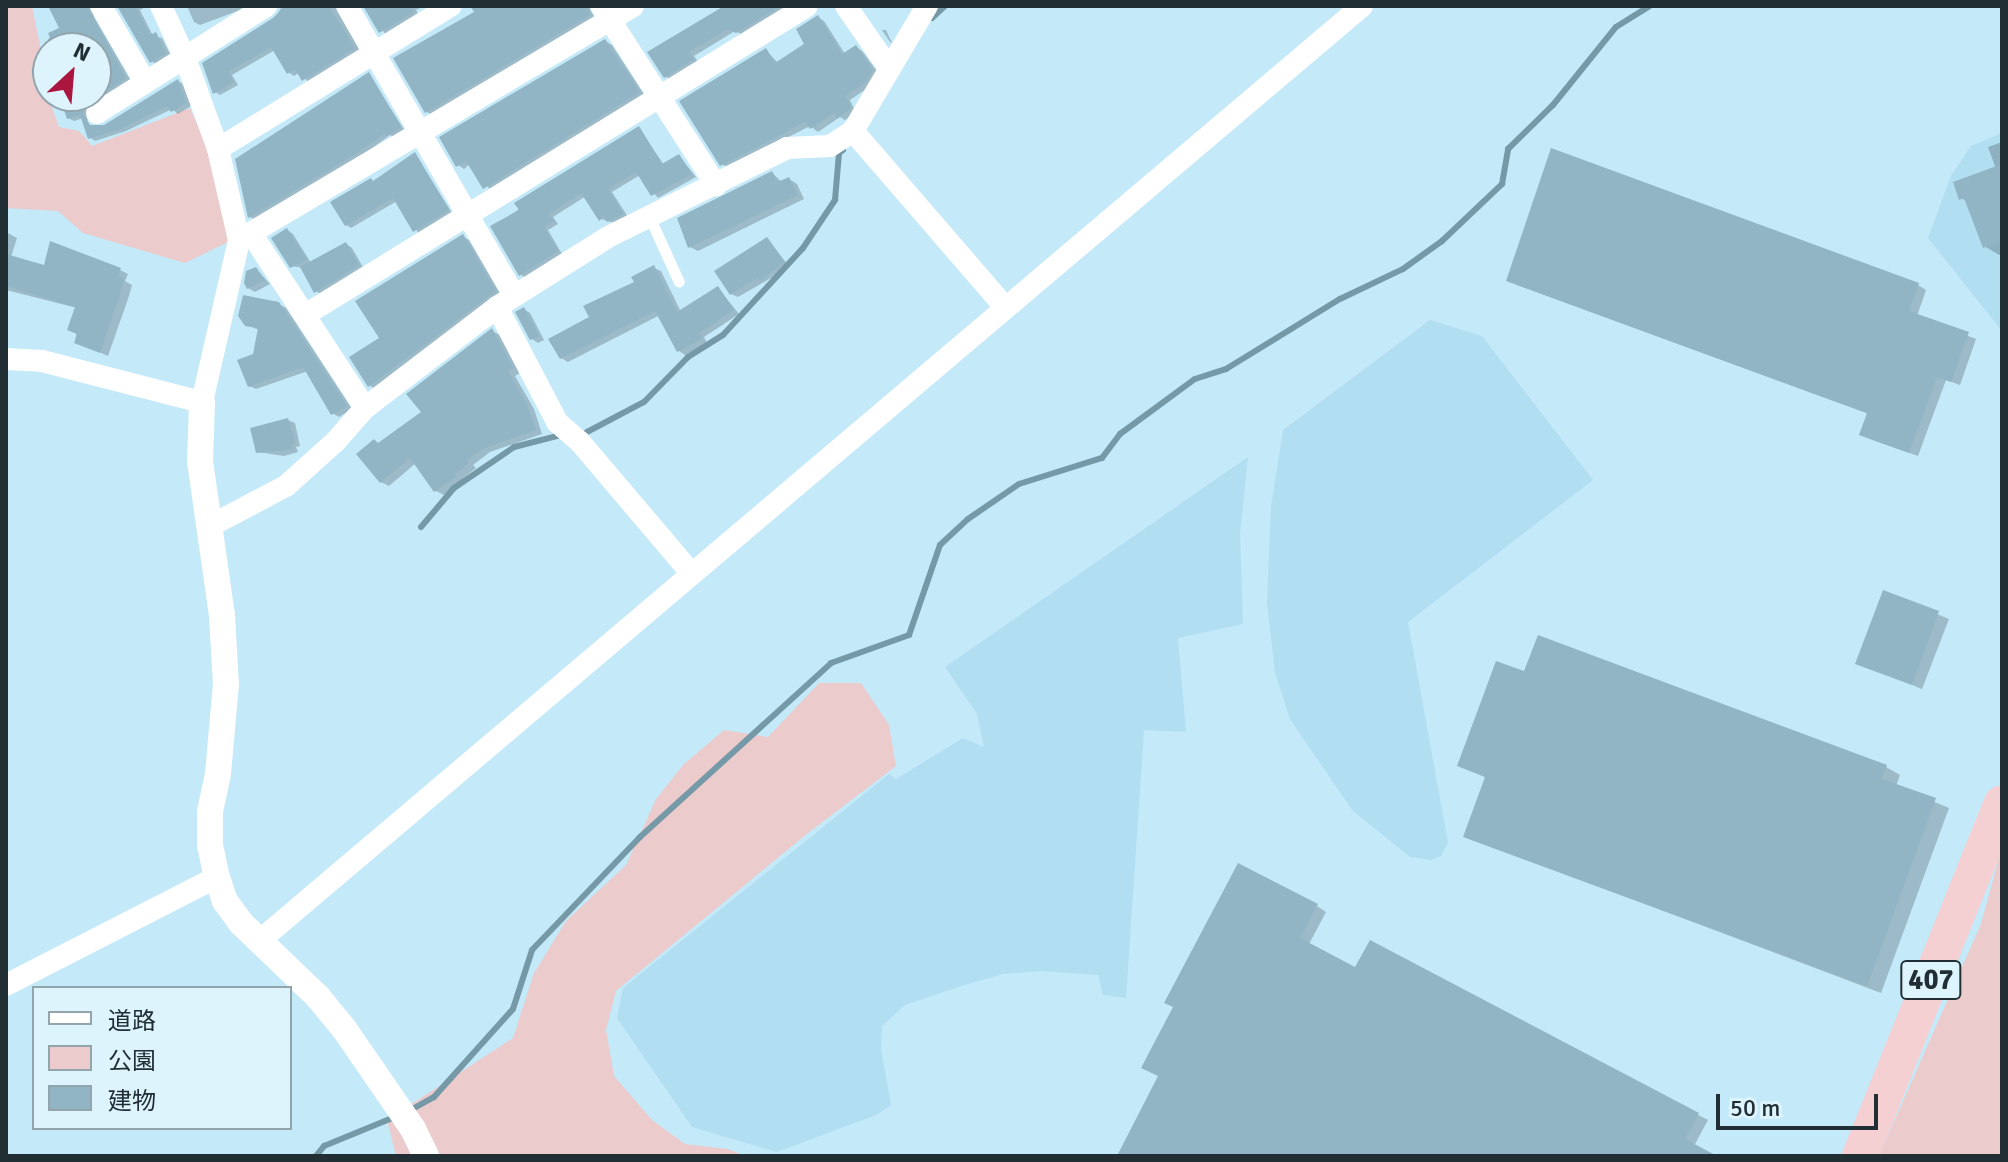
<!DOCTYPE html>
<meta charset="utf-8">
<style>
body{margin:0}
#map{position:relative;width:2008px;height:1162px;overflow:hidden;background:#c4e9f9;font-family:Signika,"Noto Sans JP",sans-serif}
div>[style]{position:absolute}
.built>*{inset:0;background:#b1def1}
.green>*{inset:0;background:#eccbcd}
.shadow>*{inset:0;background:#0003}
.stream>*{height:6px;margin:-3px;padding:0 3px;transform-origin:3px;border-radius:3px;background:#7699a8}
.building>*{inset:0;background:#91b5c4}
.service>*{height:11px;margin:-5.5px;padding:0 5.5px;transform-origin:5.5px;border-radius:5.5px;background:#fff}
.minor>*{height:22px;margin:-11px;padding:0 11px;transform-origin:11px;border-radius:11px;background:#fff}
.tertiary>*{height:26px;margin:-13px;padding:0 13px;transform-origin:13px;border-radius:13px;background:#fff}
.trunk>*{height:36px;margin:-18px;padding:0 18px;transform-origin:18px;border-radius:18px;background:#f4d0d2}
span{translate:-50% -50%;white-space:nowrap;text-align:center;line-height:1.15;-webkit-text-stroke:7px #def4fd;paint-order:stroke}
.shield-label span{padding:2px 6px;background:#def4fd;border:2px solid;border-radius:6px;-webkit-text-stroke-width:0}
.shield-label{font-size:28px;color:#212f35;font-weight:700}
.frame{position:absolute;inset:0;border:8px solid #212f35;pointer-events:none}
.legend{position:absolute;left:32px;top:986px;width:260px;height:144px;box-sizing:border-box;background:#def4fd;border:2px solid #92a5ad;margin:0;padding:10px 14px;list-style:none;font-size:24px;color:#212f35}
.legend li{display:flex;align-items:center;gap:16px;height:40px}
.legend b{width:40px;border:2px solid #92a5ad}
.north{position:absolute;left:32px;top:32px;width:80px;height:80px;box-sizing:border-box;background:#def4fd;border:2px solid #92a5ad;border-radius:50%;rotate:26deg;font-size:22px;font-weight:700;line-height:32px;text-align:center;color:#212f35}
.north::after{content:'';display:block;margin:auto;width:28px;height:36px;background:#ab163f;clip-path:polygon(50% 0,100% 100%,50% 72%,0 100%)}
.scale{position:absolute;left:1716px;top:1094px;width:162px;height:36px;box-sizing:border-box;border:4px solid #212f35;border-top:0;padding-left:10px;font-size:24px;line-height:28px;white-space:nowrap;color:#212f35;-webkit-text-stroke:6px #def4fd;paint-order:stroke}
</style>
<div id="map">
<div class="built">
<div style="clip-path:polygon(2002px 133px,2002px 331px,1928px 238px,1951px 176px,1971px 146px)"></div>
<div style="clip-path:polygon(1430px 320px,1482px 336px,1593px 480px,1408px 622px,1448px 843px,1441px 856px,1431px 860px,1410px 857px,1352px 810px,1290px 719px,1275px 673px,1267px 603px,1271px 507px,1283px 430px)"></div>
<div style="clip-path:polygon(1248px 457px,1240px 534px,1243px 624px,1178px 638px,1186px 732px,1144px 730px,1126px 998px,1103px 995px,1098px 975px,1040px 971px,1003px 974px,958px 987px,905px 1005px,882px 1026px,881px 1049px,891px 1105px,876px 1115px,777px 1152px,692px 1127px,617px 1018px,623px 988px,889px 774px,896px 779px,963px 738px,984px 747px,977px 714px,945px 667px)"></div>
</div>
<div class="green">
<div style="clip-path:polygon(6px 6px,32px 6px,41px 50px,40px 74px,59px 127px,79px 131px,92px 146px,190px 108px,213px 161px,228px 242px,185px 263px,83px 233px,58px 211px,6px 208px)"></div>
<div style="clip-path:polygon(819px 683px,861px 683px,889px 725px,896px 766px,808px 833px,616px 991px,606px 1030px,614px 1076px,652px 1120px,685px 1144px,728px 1149px,745px 1156px,396px 1156px,387px 1120px,513px 1038px,534px 973px,566px 921px,626px 865px,656px 799px,684px 764px,724px 730px,768px 737px)"></div>
<div style="clip-path:polygon(2002px 847px,2002px 1156px,1879px 1156px,1981px 924px)"></div>
</div>
<div class="shadow">
<div style="clip-path:polygon(50px 6px,94px 6px,94px 17px,131px 81px,88px 117px,87px 124px,97px 134px,178px 81px,183px 84px,191px 106px,178px 114px,172px 109px,126px 131px,95px 141px,89px 137px,83px 118px,74px 121px,68px 118px,61px 96px,96px 96px,96px 48px,52px 48px,48px 39px,62px 29px)"></div>
<div style="clip-path:polygon(119px 6px,147px 6px,140px 10px,153px 36px,162px 38px,171px 56px,157px 65px,152px 61px)"></div>
<div style="clip-path:polygon(187px 6px,251px 6px,200px 25px,194px 22px)"></div>
<div style="clip-path:polygon(282px 6px,341px 6px,338px 11px,360px 51px,309px 83px,300px 72px,294px 76px,288px 72px,275px 50px,232px 75px,238px 85px,220px 95px,215px 92px,204px 64px,275px 19px)"></div>
<div style="clip-path:polygon(365px 6px,424px 6px,416px 10px,419px 15px,386px 35px)"></div>
<div style="clip-path:polygon(472px 6px,589px 6px,595px 18px,432px 115px,427px 112px,476px 13px)"></div>
<div style="clip-path:polygon(729px 6px,791px 6px,743px 35px,735px 31px,694px 56px,699px 63px,671px 80px,665px 76px)"></div>
<div style="clip-path:polygon(818px 17px,824px 21px,845px 54px,856px 47px,862px 51px,879px 74px,872px 85px,850px 100px,856px 113px,845px 120px,840px 117px,818px 132px,810px 126px,728px 168px,722px 164px,766px 50px,778px 63px,807px 44px)"></div>
<div style="clip-path:polygon(882px 30px,886px 30px,892px 43px,890px 42px)"></div>
<div style="clip-path:polygon(605px 41px,612px 45px,645px 96px,491px 191px,470px 164px,464px 169px,458px 165px)"></div>
<div style="clip-path:polygon(369px 75px,405px 131px,394px 137px,390px 135px,363px 155px,255px 220px,250px 217px,237px 160px)"></div>
<div style="clip-path:polygon(639px 128px,664px 165px,679px 156px,696px 177px,658px 198px,640px 175px,612px 192px,628px 217px,614px 223px,601px 219px,586px 196px,553px 217px,558px 224px,548px 230px,562px 254px,526px 278px,521px 275px,493px 227px)"></div>
<div style="clip-path:polygon(2002px 142px,2002px 253px,1999px 255px,1984px 246px,1968px 202px,1961px 198px,1996px 169px,1988px 147px)"></div>
<div style="clip-path:polygon(415px 154px,452px 213px,419px 234px,397px 201px,351px 228px,346px 225px,375px 182px)"></div>
<div style="clip-path:polygon(772px 173px,782px 182px,789px 179px,797px 184px,804px 199px,698px 251px,690px 247px)"></div>
<div style="clip-path:polygon(287px 230px,293px 234px,311px 263px,346px 244px,352px 248px,364px 269px,322px 295px,316px 291px,303px 268px,292px 266px)"></div>
<div style="clip-path:polygon(6px 232px,17px 238px,11px 257px,45px 268px,120px 270px,128px 274px,125px 281px,132px 285px,129px 296px,108px 356px,76px 342px,77px 308px,6px 290px)"></div>
<div style="clip-path:polygon(463px 237px,469px 240px,501px 295px,375px 389px,369px 385px)"></div>
<div style="clip-path:polygon(767px 240px,790px 267px,738px 297px,731px 294px)"></div>
<div style="clip-path:polygon(654px 268px,661px 271px,681px 312px,718px 288px,739px 314px,704px 337px,707px 343px,685px 355px,679px 351px,660px 315px,568px 362px,561px 358px,591px 318px)"></div>
<div style="clip-path:polygon(256px 269px,270px 284px,255px 292px,248px 288px)"></div>
<div style="clip-path:polygon(1517px 285px,1918px 285px,1926px 290px,1917px 316px,1976px 339px,1960px 385px,1946px 380px,1918px 456px,1870px 439px,1869px 414px)"></div>
<div style="clip-path:polygon(278px 304px,286px 308px,352px 409px,339px 417px,332px 413px,308px 371px,256px 389px,249px 386px,259px 330px,247px 325px)"></div>
<div style="clip-path:polygon(524px 309px,530px 313px,544px 340px,538px 343px,532px 339px)"></div>
<div style="clip-path:polygon(492px 331px,500px 335px,520px 373px,515px 376px,534px 409px,542px 434px,490px 452px,473px 465px,476px 468px,462px 479px,463px 481px,444px 495px,436px 491px,416px 463px,389px 486px,381px 482px,380px 444px,424px 412px)"></div>
<div style="clip-path:polygon(288px 420px,295px 423px,300px 446px,296px 447px,298px 452px,284px 456px,258px 452px)"></div>
<div style="clip-path:polygon(1884px 592px,1949px 619px,1922px 689px,1858px 663px)"></div>
<div style="clip-path:polygon(1525px 674px,1886px 767px,1900px 775px,1896px 786px,1949px 808px,1881px 993px,1466px 836px,1487px 778px,1459px 765px)"></div>
<div style="clip-path:polygon(1317px 906px,1326px 912px,1309px 944px,1356px 969px,1370px 942px,1708px 1120px,1694px 1146px,1712px 1156px,1119px 1156px)"></div>
</div>
<div class="stream">
<div style="left:932px;top:18px;width:18px;rotate:-43deg"></div>
<div style="left:587px;top:432px;width:64px;rotate:-27.8deg"></div>
<div style="left:644px;top:402px;width:63px;rotate:-45.6deg"></div>
<div style="left:688px;top:357px;width:41px;rotate:-32.2deg"></div>
<div style="left:723px;top:335px;width:118px;rotate:-47.4deg"></div>
<div style="left:803px;top:248px;width:58px;rotate:-56.3deg"></div>
<div style="left:835px;top:200px;width:47px;rotate:-85.1deg"></div>
<div style="left:839px;top:153px;width:5px;rotate:-37deg"></div>
<div style="left:421px;top:527px;width:51px;rotate:-49.8deg"></div>
<div style="left:454px;top:488px;width:73px;rotate:-34.3deg"></div>
<div style="left:514px;top:447px;width:49px;rotate:-14.3deg"></div>
<div style="left:407px;top:1112px;width:31px;rotate:-29deg"></div>
<div style="left:434px;top:1097px;width:118px;rotate:-48.1deg"></div>
<div style="left:513px;top:1009px;width:62px;rotate:-72.1deg"></div>
<div style="left:532px;top:950px;width:156px;rotate:-46.3deg"></div>
<div style="left:640px;top:837px;width:258px;rotate:-42.3deg"></div>
<div style="left:831px;top:663px;width:83px;rotate:-19.7deg"></div>
<div style="left:909px;top:635px;width:95px;rotate:-71deg"></div>
<div style="left:940px;top:545px;width:38px;rotate:-43deg"></div>
<div style="left:968px;top:519px;width:62px;rotate:-34.5deg"></div>
<div style="left:1019px;top:484px;width:87px;rotate:-17.4deg"></div>
<div style="left:1102px;top:458px;width:30px;rotate:-53deg"></div>
<div style="left:1120px;top:434px;width:93px;rotate:-36.3deg"></div>
<div style="left:1195px;top:379px;width:33px;rotate:-18deg"></div>
<div style="left:1226px;top:369px;width:134px;rotate:-31.6deg"></div>
<div style="left:1340px;top:299px;width:70px;rotate:-25.5deg"></div>
<div style="left:1403px;top:269px;width:48px;rotate:-35.7deg"></div>
<div style="left:1442px;top:241px;width:83px;rotate:-43.5deg"></div>
<div style="left:1502px;top:184px;width:36px;rotate:-80deg"></div>
<div style="left:1508px;top:149px;width:63px;rotate:-44.4deg"></div>
<div style="left:1553px;top:105px;width:100px;rotate:-51.1deg"></div>
<div style="left:1616px;top:27px;width:39px;rotate:-32deg"></div>
<div style="left:316px;top:1156px;width:13px;rotate:-51deg"></div>
<div style="left:324px;top:1146px;width:79px;rotate:-22.3deg"></div>
</div>
<div class="building">
<div style="clip-path:polygon(48px 6px,87px 6px,126px 78px,85px 106px,83px 114px,90px 125px,104px 125px,178px 79px,186px 103px,171px 112px,167px 106px,120px 129px,88px 139px,80px 115px,67px 119px,59px 96px,96px 96px,96px 48px,54px 48px,48px 33px,59px 28px)"></div>
<div style="clip-path:polygon(117px 6px,135px 6px,150px 35px,156px 32px,166px 53px,150px 63px)"></div>
<div style="clip-path:polygon(285px 6px,329px 6px,355px 48px,302px 81px,295px 69px,287px 74px,271px 47px,228px 72px,234px 82px,213px 94px,202px 63px,273px 18px)"></div>
<div style="clip-path:polygon(363px 6px,411px 6px,414px 12px,379px 33px)"></div>
<div style="clip-path:polygon(470px 6px,587px 6px,590px 15px,425px 113px,393px 58px,474px 12px)"></div>
<div style="clip-path:polygon(724px 6px,780px 6px,736px 33px,727px 29px,689px 52px,694px 59px,664px 78px,647px 52px)"></div>
<div style="clip-path:polygon(818px 15px,842px 54px,856px 45px,873px 70px,866px 82px,845px 96px,851px 106px,849px 110px,837px 118px,834px 113px,810px 129px,805px 122px,720px 166px,679px 101px,766px 48px,775px 63px,804px 44px,796px 29px)"></div>
<div style="clip-path:polygon(605px 39px,640px 92px,483px 189px,466px 161px,456px 167px,439px 137px)"></div>
<div style="clip-path:polygon(369px 72px,401px 127px,387px 136px,385px 133px,357px 153px,248px 218px,235px 159px)"></div>
<div style="clip-path:polygon(639px 126px,662px 164px,679px 154px,692px 174px,651px 196px,636px 172px,608px 189px,624px 214px,607px 222px,604px 217px,599px 221px,581px 193px,549px 214px,554px 221px,544px 227px,558px 251px,519px 276px,490px 226px,519px 210px,514px 203px)"></div>
<div style="clip-path:polygon(1551px 148px,1919px 283px,1909px 311px,1969px 332px,1951px 382px,1937px 377px,1909px 453px,1859px 435px,1867px 413px,1506px 281px)"></div>
<div style="clip-path:polygon(415px 152px,449px 210px,413px 232px,393px 198px,345px 226px,330px 202px,371px 178px,373px 181px)"></div>
<div style="clip-path:polygon(2002px 164px,2002px 241px,1983px 248px,1964px 198px,1959px 200px,1953px 182px)"></div>
<div style="clip-path:polygon(772px 171px,778px 182px,789px 177px,798px 195px,688px 248px,677px 218px)"></div>
<div style="clip-path:polygon(287px 228px,307px 260px,290px 268px,271px 238px)"></div>
<div style="clip-path:polygon(463px 234px,496px 291px,368px 387px,349px 357px,379px 338px,355px 301px)"></div>
<div style="clip-path:polygon(767px 237px,785px 262px,760px 281px,758px 277px,730px 295px,714px 271px)"></div>
<div style="clip-path:polygon(50px 241px,121px 268px,118px 276px,124px 278px,121px 291px,100px 353px,74px 343px,77px 334px,67px 330px,75px 307px,6px 286px,6px 254px,44px 265px)"></div>
<div style="clip-path:polygon(346px 242px,359px 265px,314px 293px,300px 267px)"></div>
<div style="clip-path:polygon(654px 265px,677px 312px,718px 286px,734px 310px,699px 333px,702px 339px,677px 352px,655px 311px,560px 359px,548px 339px,589px 317px,583px 306px,634px 282px,631px 277px)"></div>
<div style="clip-path:polygon(256px 267px,265px 280px,247px 289px,244px 283px,246px 271px)"></div>
<div style="clip-path:polygon(243px 295px,279px 302px,347px 406px,331px 415px,303px 367px,248px 387px,237px 360px,253px 354px,258px 328px,245px 326px,238px 316px)"></div>
<div style="clip-path:polygon(524px 307px,539px 336px,530px 340px,515px 312px)"></div>
<div style="clip-path:polygon(492px 328px,513px 368px,508px 371px,526px 403px,536px 430px,482px 449px,467px 460px,469px 463px,455px 474px,457px 476px,434px 492px,410px 458px,380px 483px,356px 454px,374px 439px,378px 443px,421px 412px,406px 394px)"></div>
<div style="clip-path:polygon(288px 418px,295px 443px,291px 444px,292px 449px,256px 453px,250px 428px)"></div>
<div style="clip-path:polygon(1883px 590px,1939px 611px,1912px 685px,1855px 664px)"></div>
<div style="clip-path:polygon(1538px 635px,1887px 765px,1882px 779px,1936px 798px,1867px 986px,1463px 837px,1485px 777px,1457px 766px,1496px 661px,1524px 671px)"></div>
<div style="clip-path:polygon(1238px 863px,1318px 904px,1300px 938px,1355px 967px,1370px 940px,1699px 1113px,1685px 1139px,1717px 1156px,1117px 1156px,1158px 1076px,1141px 1068px,1173px 1007px,1164px 1003px)"></div>
</div>
<div class="service">
<div style="left:649px;top:216px;width:72px;rotate:65.6deg"></div>
</div>
<div class="minor">
<div style="left:101px;top:6px;width:88px;rotate:59.9deg"></div>
<div style="left:347px;top:6px;width:334px;rotate:60deg"></div>
<div style="left:601px;top:6px;width:213px;rotate:57.3deg"></div>
<div style="left:846px;top:6px;width:75px;rotate:55.3deg"></div>
<div style="left:97px;top:113px;width:200px;rotate:-32.3deg"></div>
<div style="left:853px;top:131px;width:233px;rotate:49.2deg"></div>
<div style="left:218px;top:149px;width:273px;rotate:-31.6deg"></div>
<div style="left:251px;top:233px;width:209px;rotate:56.9deg"></div>
<div style="left:239px;top:240px;width:458px;rotate:-30.7deg"></div>
<div style="left:497px;top:307px;width:130px;rotate:62.4deg"></div>
<div style="left:557px;top:422px;width:30px;rotate:41deg"></div>
<div style="left:580px;top:442px;width:172px;rotate:49.7deg"></div>
<div style="left:305px;top:315px;width:589px;rotate:-31.61deg"></div>
<div style="left:6px;top:359px;width:36px;rotate:3deg"></div>
<div style="left:42px;top:361px;width:165px;rotate:14.4deg"></div>
<div style="left:202px;top:402px;width:166px;rotate:-77.1deg"></div>
<div style="left:239px;top:240px;width:93px;rotate:-103deg"></div>
<div style="left:218px;top:149px;width:97px;rotate:-109.9deg"></div>
<div style="left:185px;top:58px;width:57px;rotate:-114.8deg"></div>
<div style="left:210px;top:526px;width:86px;rotate:-27.8deg"></div>
<div style="left:286px;top:486px;width:66px;rotate:-41.9deg"></div>
<div style="left:335px;top:442px;width:45px;rotate:-48.6deg"></div>
<div style="left:365px;top:408px;width:166px;rotate:-37.4deg"></div>
<div style="left:497px;top:307px;width:131px;rotate:-32.2deg"></div>
<div style="left:608px;top:237px;width:200px;rotate:-26.4deg"></div>
<div style="left:787px;top:148px;width:43px;rotate:-2.7deg"></div>
<div style="left:830px;top:146px;width:27px;rotate:-33deg"></div>
<div style="left:853px;top:131px;width:145px;rotate:-59.4deg"></div>
<div style="left:258px;top:942px;width:1447px;rotate:-40.29deg"></div>
<div style="left:6px;top:985px;width:237px;rotate:-27.1deg"></div>
</div>
<div class="tertiary">
<div style="left:202px;top:402px;width:59px;rotate:91.9deg"></div>
<div style="left:200px;top:461px;width:156px;rotate:81.9deg"></div>
<div style="left:222px;top:615px;width:69px;rotate:86.7deg"></div>
<div style="left:226px;top:684px;width:90px;rotate:95.1deg"></div>
<div style="left:218px;top:774px;width:39px;rotate:102deg"></div>
<div style="left:210px;top:812px;width:33px;rotate:90deg"></div>
<div style="left:210px;top:845px;width:33px;rotate:78deg"></div>
<div style="left:217px;top:877px;width:25px;rotate:72deg"></div>
<div style="left:225px;top:901px;width:27px;rotate:54deg"></div>
<div style="left:241px;top:923px;width:107px;rotate:43.9deg"></div>
<div style="left:318px;top:997px;width:43px;rotate:50.7deg"></div>
<div style="left:345px;top:1030px;width:120px;rotate:55.5deg"></div>
<div style="left:413px;top:1129px;width:30px;rotate:64deg"></div>
</div>
<div class="trunk">
<div style="left:1860px;top:1156px;width:380px;rotate:-68.1deg"></div>
</div>
<div class="shield-label">
<span style="left:1931px;top:980px">407</span>
</div>
<div class="frame"></div>
<ul class="legend">
<li><b style="height:10px;background:#fff"></b>道路</li>
<li><b style="height:22px;background:#eccbcd"></b>公園</li>
<li><b style="height:22px;background:#91b5c4"></b>建物</li>
</ul>
<div class="north">N</div>
<div class="scale">50 m</div>
</div>
